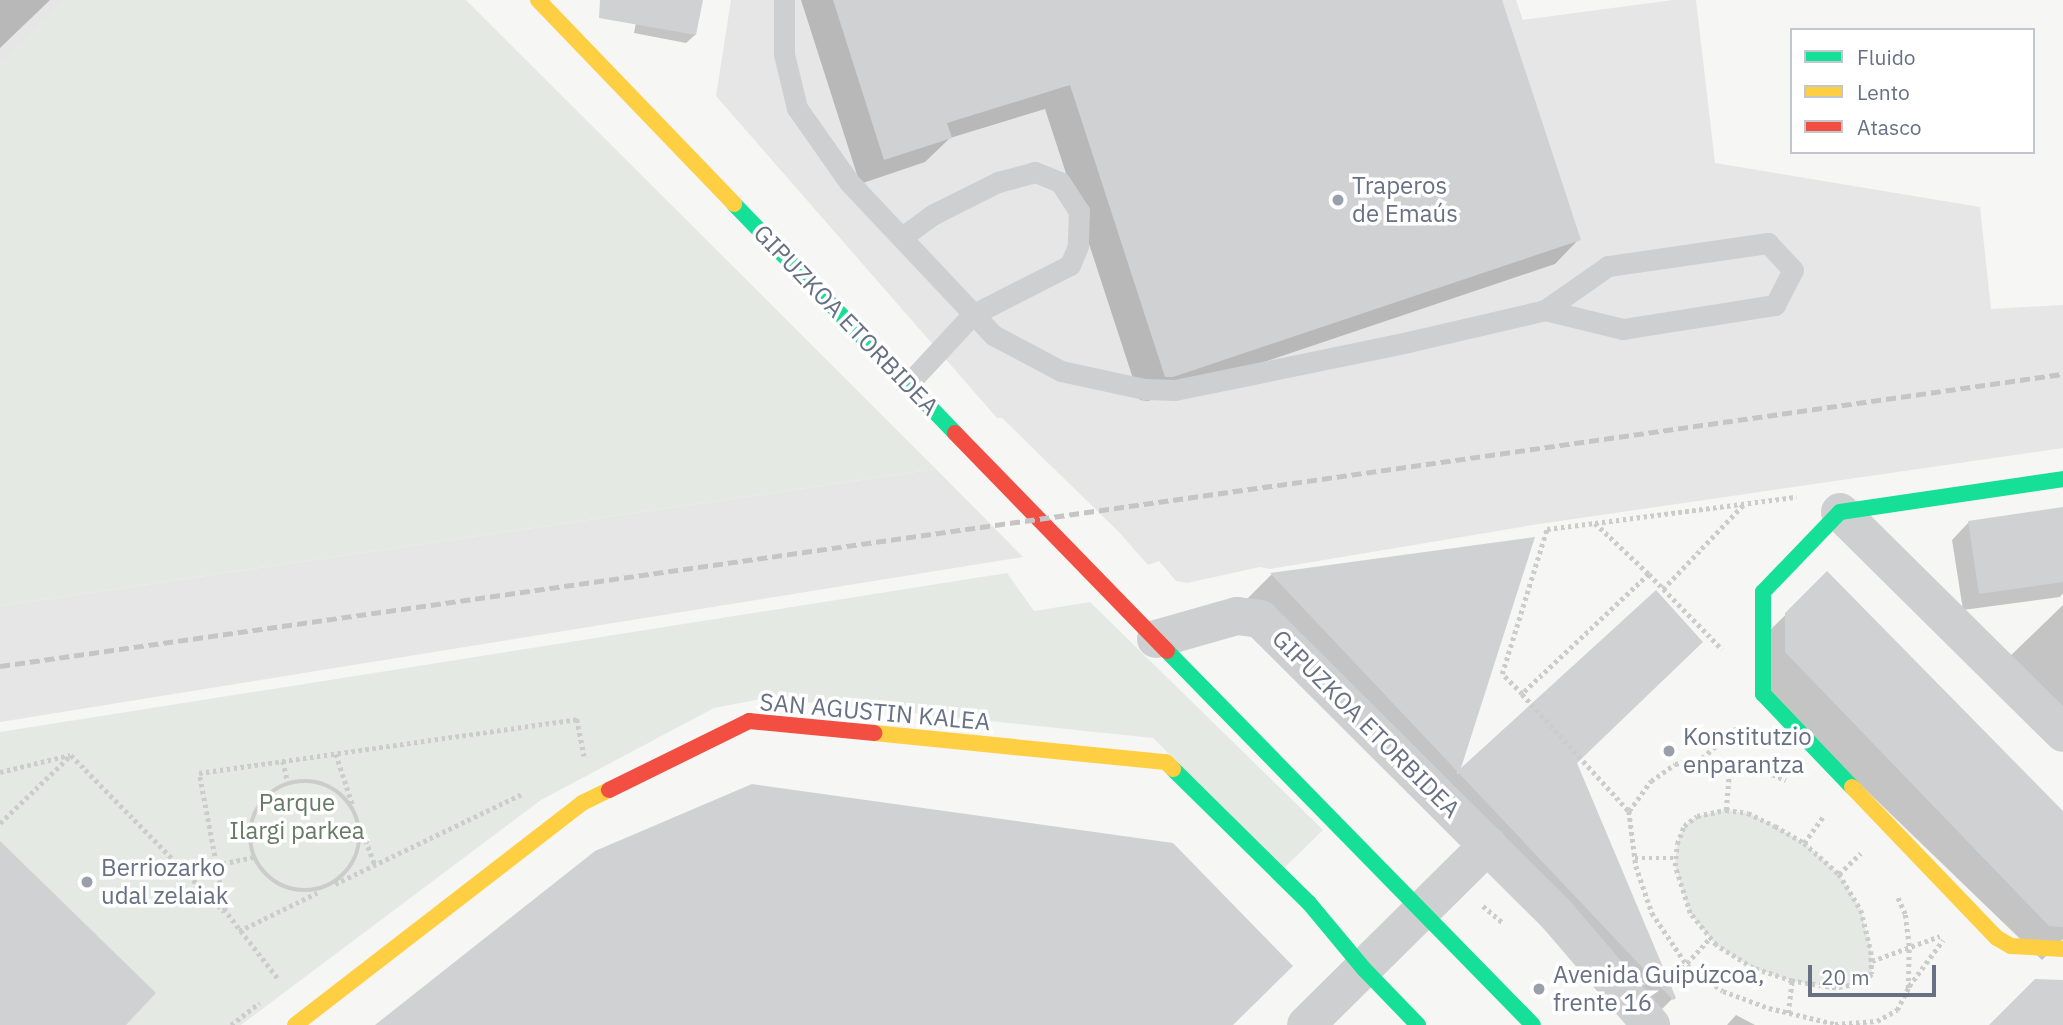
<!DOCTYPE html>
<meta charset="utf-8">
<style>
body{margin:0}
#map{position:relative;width:2063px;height:1025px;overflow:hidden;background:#f6f6f5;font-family:"IBM Plex Sans",sans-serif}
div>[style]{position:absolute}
.built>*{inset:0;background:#e6e6e7}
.green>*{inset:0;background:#e5e9e3}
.shadow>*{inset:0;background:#0003}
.building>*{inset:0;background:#d0d1d2}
.path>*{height:4.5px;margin-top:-2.25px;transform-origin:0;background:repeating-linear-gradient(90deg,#ccc 0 3.5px,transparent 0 7px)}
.path>.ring{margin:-2.25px;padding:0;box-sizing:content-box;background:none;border:4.5px solid #ccc;border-radius:50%}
.lane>*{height:21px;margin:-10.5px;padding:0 10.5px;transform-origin:10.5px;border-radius:10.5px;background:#cecfd0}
.street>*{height:38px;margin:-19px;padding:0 19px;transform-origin:19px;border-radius:19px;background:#cecfd0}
.fast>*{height:16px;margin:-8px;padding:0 8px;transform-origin:8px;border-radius:8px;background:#16e098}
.slow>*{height:16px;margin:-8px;padding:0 8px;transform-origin:8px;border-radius:8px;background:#ffcf43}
.jam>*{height:16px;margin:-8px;padding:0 8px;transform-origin:8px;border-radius:8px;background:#f24e42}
.rail>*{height:5px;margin-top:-2.5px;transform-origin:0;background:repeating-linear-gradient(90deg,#c5c5c6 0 10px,transparent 0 15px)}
.dots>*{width:19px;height:19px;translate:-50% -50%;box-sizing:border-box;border:4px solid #fff;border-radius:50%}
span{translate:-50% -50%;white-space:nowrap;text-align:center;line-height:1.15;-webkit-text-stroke:7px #fff;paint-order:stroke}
.poi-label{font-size:24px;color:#677183}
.left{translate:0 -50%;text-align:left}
.street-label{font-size:24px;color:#677183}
.park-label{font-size:24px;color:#667b66}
.legend{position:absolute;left:1790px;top:28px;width:245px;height:126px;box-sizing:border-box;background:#fff;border:2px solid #c2c6cd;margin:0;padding:9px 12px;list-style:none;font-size:21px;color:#677183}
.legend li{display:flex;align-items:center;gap:14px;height:35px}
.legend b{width:35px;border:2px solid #c2c6cd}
.scale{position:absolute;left:1808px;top:965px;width:128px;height:32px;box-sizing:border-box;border:4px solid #677183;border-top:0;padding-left:9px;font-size:21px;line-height:24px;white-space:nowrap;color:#677183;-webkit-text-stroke:5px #fff;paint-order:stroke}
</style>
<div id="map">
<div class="built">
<div style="clip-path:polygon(0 0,70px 0,0 66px)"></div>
<div style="clip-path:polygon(731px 0,1516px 0,1523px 20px,1673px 0,1696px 0,1715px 163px,1980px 207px,1991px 309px,2063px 305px,2063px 448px,1539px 524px,1270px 569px,1260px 567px,1187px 583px,1176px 581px,1159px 561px,1148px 565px,1118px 531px,1002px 418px,997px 418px,716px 96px)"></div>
<div style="clip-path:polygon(936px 469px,1023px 557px,0 722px,0 606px)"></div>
</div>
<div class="green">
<div style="clip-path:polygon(65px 0,466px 0,936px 469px,0 606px,0 62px)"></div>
<div style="clip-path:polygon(1007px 573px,1034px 611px,1090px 602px,1323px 830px,1284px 868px,1153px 738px,766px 698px,714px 708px,541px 800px,241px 1025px,0 1025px,0 732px)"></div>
<div style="clip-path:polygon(1726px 810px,1748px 813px,1775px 826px,1804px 843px,1839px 874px,1861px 910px,1871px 951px,1872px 974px,1863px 983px,1836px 988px,1792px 981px,1753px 968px,1716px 945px,1690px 913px,1675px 866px,1677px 844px,1684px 826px,1697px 816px)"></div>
</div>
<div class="shadow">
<div style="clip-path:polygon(0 0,50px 0,0 48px)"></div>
<div style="clip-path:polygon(640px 0,701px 0,695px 35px,686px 43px,634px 33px)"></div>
<div style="clip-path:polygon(801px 0,1500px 0,1579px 239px,1555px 264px,1148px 401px,1140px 400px,1045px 109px,950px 138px,925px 162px,860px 184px)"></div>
<div style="clip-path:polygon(2063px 508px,2063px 593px,2060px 597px,1963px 610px,1952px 540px,1969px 522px)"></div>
<div style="clip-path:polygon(1533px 539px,1457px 774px,1656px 593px,1575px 763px,1673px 998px,1646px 1025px,1242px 604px,1271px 575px)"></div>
<div style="clip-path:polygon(1827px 574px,2063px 814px,2063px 939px,2042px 960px,1755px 683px,1755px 645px)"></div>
<div style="clip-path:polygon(2063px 605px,2063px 717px,2007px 659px)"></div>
<div style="clip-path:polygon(1736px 1015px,1755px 1025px,1727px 1025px)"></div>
</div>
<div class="building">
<div style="clip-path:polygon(600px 0,703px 0,696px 35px,599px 18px)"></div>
<div style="clip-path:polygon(833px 0,1502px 0,1581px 240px,1173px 377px,1165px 377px,1070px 85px,947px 123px,952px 138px,884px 160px)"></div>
<div style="clip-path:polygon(2063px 507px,2063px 582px,1979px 594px,1968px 521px)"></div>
<div style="clip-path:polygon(1535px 537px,1461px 768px,1656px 590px,1703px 642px,1577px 763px,1676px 998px,1673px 1000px,1270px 573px)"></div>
<div style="clip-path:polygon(1827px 571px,2063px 811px,2063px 927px,2049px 926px,1785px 652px,1785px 613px)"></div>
<div style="clip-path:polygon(752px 784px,1173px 843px,1293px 966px,1233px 1025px,375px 1025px,595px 851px)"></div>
<div style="clip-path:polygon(0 841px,156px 993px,126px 1025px,0 1025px)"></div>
<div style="clip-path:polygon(2035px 979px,2063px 980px,2063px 1025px,1989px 1025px)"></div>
</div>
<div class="path">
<div style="left:1595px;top:523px;width:74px;rotate:43.4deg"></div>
<div style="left:1649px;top:574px;width:175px;rotate:136.6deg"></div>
<div style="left:1522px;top:694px;width:28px;rotate:-135deg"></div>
<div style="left:1502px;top:674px;width:152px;rotate:-72.8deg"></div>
<div style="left:1547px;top:529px;width:48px;rotate:-7.1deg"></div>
<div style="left:1595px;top:523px;width:203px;rotate:-7.4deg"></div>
<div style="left:1649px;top:574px;width:105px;rotate:45.8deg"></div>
<div style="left:1663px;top:589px;width:117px;rotate:-46.4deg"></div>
<div style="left:1522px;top:694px;width:159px;rotate:47.6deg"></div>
<div style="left:1629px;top:811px;width:55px;rotate:82.7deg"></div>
<div style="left:1636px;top:866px;width:50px;rotate:71.2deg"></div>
<div style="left:1652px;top:913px;width:63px;rotate:56.1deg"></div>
<div style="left:1687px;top:965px;width:44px;rotate:35.8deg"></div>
<div style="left:1723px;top:991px;width:49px;rotate:20.3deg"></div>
<div style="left:1769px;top:1008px;width:68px;rotate:13.6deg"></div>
<div style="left:1835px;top:1024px;width:42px;rotate:-4.1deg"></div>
<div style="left:1877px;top:1021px;width:23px;rotate:-29deg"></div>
<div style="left:1897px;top:1010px;width:25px;rotate:-63deg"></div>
<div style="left:1908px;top:988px;width:42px;rotate:-88.6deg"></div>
<div style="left:1909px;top:946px;width:32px;rotate:-97deg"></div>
<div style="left:1905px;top:914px;width:20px;rotate:-114deg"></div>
<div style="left:336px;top:754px;width:55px;rotate:71.9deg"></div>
<div style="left:71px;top:755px;width:219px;rotate:45.6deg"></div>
<div style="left:1702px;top:758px;width:48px;rotate:-40.7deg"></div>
<div style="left:283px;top:761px;width:23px;rotate:77deg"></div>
<div style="left:0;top:772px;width:72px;rotate:-13.7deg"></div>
<div class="ring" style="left:250px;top:781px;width:105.5px;height:105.5px"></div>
<div style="left:1726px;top:810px;width:22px;rotate:8deg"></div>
<div style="left:1748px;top:813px;width:30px;rotate:26deg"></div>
<div style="left:1775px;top:826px;width:34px;rotate:30deg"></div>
<div style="left:1804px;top:843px;width:47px;rotate:41.5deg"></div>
<div style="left:1839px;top:874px;width:42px;rotate:58.6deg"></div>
<div style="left:1861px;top:910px;width:42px;rotate:76.3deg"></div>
<div style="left:1871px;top:951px;width:23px;rotate:88deg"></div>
<div style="left:1872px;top:974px;width:13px;rotate:135deg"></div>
<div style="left:1863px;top:983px;width:27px;rotate:170deg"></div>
<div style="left:1836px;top:988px;width:45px;rotate:-171deg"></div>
<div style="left:1792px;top:981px;width:41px;rotate:-161.6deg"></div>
<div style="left:1753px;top:968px;width:44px;rotate:-148.1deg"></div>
<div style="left:1716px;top:945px;width:41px;rotate:-129.1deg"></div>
<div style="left:1690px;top:913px;width:49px;rotate:-107.7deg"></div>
<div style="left:1675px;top:866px;width:22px;rotate:-85deg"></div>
<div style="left:1677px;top:844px;width:19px;rotate:-69deg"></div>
<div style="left:1684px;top:826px;width:16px;rotate:-38deg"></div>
<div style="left:1697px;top:816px;width:30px;rotate:-12deg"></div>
<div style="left:1726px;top:810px;width:48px;rotate:-85.2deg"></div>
<div style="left:1629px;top:811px;width:37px;rotate:-54deg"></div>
<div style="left:1651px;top:781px;width:29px;rotate:-35deg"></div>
<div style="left:1675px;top:764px;width:26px;rotate:-11deg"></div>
<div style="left:1701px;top:759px;width:45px;rotate:6.3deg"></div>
<div style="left:1746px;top:764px;width:43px;rotate:21.8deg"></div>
<div style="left:0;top:823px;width:98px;rotate:-43.8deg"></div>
<div style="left:361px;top:827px;width:40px;rotate:69.8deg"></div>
<div style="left:1804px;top:843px;width:34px;rotate:-54deg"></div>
<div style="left:1635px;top:858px;width:41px"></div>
<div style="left:216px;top:865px;width:38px;rotate:-12deg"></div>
<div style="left:1839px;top:874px;width:30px;rotate:-44deg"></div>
<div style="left:335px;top:884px;width:208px;rotate:-25.7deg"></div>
<div style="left:1483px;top:906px;width:26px;rotate:40deg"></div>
<div style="left:239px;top:931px;width:87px;rotate:-26deg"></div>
<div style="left:1872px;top:961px;width:72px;rotate:-20.2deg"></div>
<div style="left:277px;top:978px;width:85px;rotate:-127.8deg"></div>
<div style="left:225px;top:911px;width:140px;rotate:-100.7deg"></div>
<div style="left:199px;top:773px;width:382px;rotate:-8.1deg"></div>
<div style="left:577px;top:719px;width:38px;rotate:79deg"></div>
<div style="left:1668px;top:984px;width:62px;rotate:-47.6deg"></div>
<div style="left:1909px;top:986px;width:57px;rotate:-53.5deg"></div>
<div style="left:1788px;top:1013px;width:32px;rotate:-83deg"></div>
<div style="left:231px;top:1025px;width:36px;rotate:-38deg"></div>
</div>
<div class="lane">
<div style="left:784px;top:0;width:54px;rotate:90deg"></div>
<div style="left:784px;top:54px;width:56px;rotate:76.5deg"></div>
<div style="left:797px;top:108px;width:90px;rotate:54.9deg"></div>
<div style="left:849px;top:182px;width:210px;rotate:46.7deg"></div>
<div style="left:993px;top:335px;width:77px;rotate:27.9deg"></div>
<div style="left:1061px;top:371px;width:85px;rotate:12.2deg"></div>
<div style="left:1144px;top:389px;width:31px;rotate:2deg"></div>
<div style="left:1175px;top:390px;width:238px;rotate:-11.6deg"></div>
<div style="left:1408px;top:342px;width:141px;rotate:-13.1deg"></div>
<div style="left:1545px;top:310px;width:80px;rotate:13.7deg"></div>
<div style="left:1623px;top:329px;width:154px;rotate:-9deg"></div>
<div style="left:1775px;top:305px;width:39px;rotate:-63deg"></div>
<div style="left:1793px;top:270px;width:37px;rotate:-133deg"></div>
<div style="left:1768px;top:243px;width:162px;rotate:171.8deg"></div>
<div style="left:1608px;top:266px;width:77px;rotate:145.1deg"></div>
<div style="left:902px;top:237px;width:37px;rotate:-36deg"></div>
<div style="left:932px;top:215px;width:74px;rotate:-26.6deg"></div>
<div style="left:998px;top:182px;width:38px;rotate:-15deg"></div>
<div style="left:1035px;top:172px;width:27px;rotate:22deg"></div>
<div style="left:1060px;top:182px;width:35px;rotate:57deg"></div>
<div style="left:1079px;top:211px;width:35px;rotate:92deg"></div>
<div style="left:1078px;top:246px;width:21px;rotate:113deg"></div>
<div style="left:1070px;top:265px;width:110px;rotate:153deg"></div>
<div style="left:972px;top:315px;width:94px;rotate:132.8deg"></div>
</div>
<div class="street">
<div style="left:1840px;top:512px;width:314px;rotate:44.7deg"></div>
<div style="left:1156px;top:639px;width:84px;rotate:-15.9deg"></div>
<div style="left:1237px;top:616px;width:23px;rotate:7deg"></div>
<div style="left:1260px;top:619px;width:419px;rotate:44.9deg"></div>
<div style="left:1557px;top:915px;width:145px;rotate:49.5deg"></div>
<div style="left:1306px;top:1025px;width:256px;rotate:-44.7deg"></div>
</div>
<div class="fast">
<div style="left:734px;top:204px;width:318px;rotate:46deg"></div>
<div style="left:1167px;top:651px;width:523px;rotate:45.62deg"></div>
<div style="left:1173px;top:769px;width:191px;rotate:44.6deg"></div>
<div style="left:1309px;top:903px;width:86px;rotate:50.2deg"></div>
<div style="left:1364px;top:969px;width:78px;rotate:46deg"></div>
<div style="left:1852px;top:787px;width:129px;rotate:-133.7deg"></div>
<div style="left:1763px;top:694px;width:102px;rotate:-90deg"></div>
<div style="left:1763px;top:592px;width:111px;rotate:-46.1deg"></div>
<div style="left:1840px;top:512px;width:225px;rotate:-8.4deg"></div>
</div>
<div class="slow">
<div style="left:538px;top:0;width:283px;rotate:46.1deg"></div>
<div style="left:874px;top:733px;width:293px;rotate:5.7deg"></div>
<div style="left:1166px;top:762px;width:10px;rotate:45deg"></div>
<div style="left:1852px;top:787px;width:209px;rotate:46.2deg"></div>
<div style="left:1997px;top:938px;width:16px;rotate:30deg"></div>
<div style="left:2011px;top:946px;width:52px;rotate:3.3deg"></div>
<div style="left:295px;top:1025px;width:363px;rotate:-37.7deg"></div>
<div style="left:582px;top:803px;width:30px;rotate:-26deg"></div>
</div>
<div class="jam">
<div style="left:955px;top:433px;width:304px;rotate:45.8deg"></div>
<div style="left:609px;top:790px;width:156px;rotate:-26.2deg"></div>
<div style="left:749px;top:721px;width:126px;rotate:5.5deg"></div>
</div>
<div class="rail">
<div style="left:0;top:666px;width:2084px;rotate:-8.06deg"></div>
</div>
<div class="dots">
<div style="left:1338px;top:200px;background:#99a0ab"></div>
<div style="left:1669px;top:751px;background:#99a0ab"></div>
<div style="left:87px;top:882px;background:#99a0ab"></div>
<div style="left:1539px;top:989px;background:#99a0ab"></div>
</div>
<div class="poi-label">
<span class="left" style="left:1352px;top:200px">Traperos<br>de Emaús</span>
<span class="left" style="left:1683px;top:751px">Konstitutzio<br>enparantza</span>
<span class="left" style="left:101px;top:882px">Berriozarko<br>udal zelaiak</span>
<span class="left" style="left:1553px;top:989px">Avenida Guipúzcoa,<br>frente 16</span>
</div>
<div class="street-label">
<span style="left:846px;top:320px;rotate:46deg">GIPUZKOA ETORBIDEA</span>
<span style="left:875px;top:712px;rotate:5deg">SAN AGUSTIN KALEA</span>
<span style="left:1366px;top:724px;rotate:45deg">GIPUZKOA ETORBIDEA</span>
</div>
<div class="park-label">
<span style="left:297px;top:817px">Parque<br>Ilargi parkea</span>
</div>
<ul class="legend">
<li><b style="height:9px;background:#16e098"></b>Fluido</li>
<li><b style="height:9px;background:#ffcf43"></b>Lento</li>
<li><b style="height:9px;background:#f24e42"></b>Atasco</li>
</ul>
<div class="scale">20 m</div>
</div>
